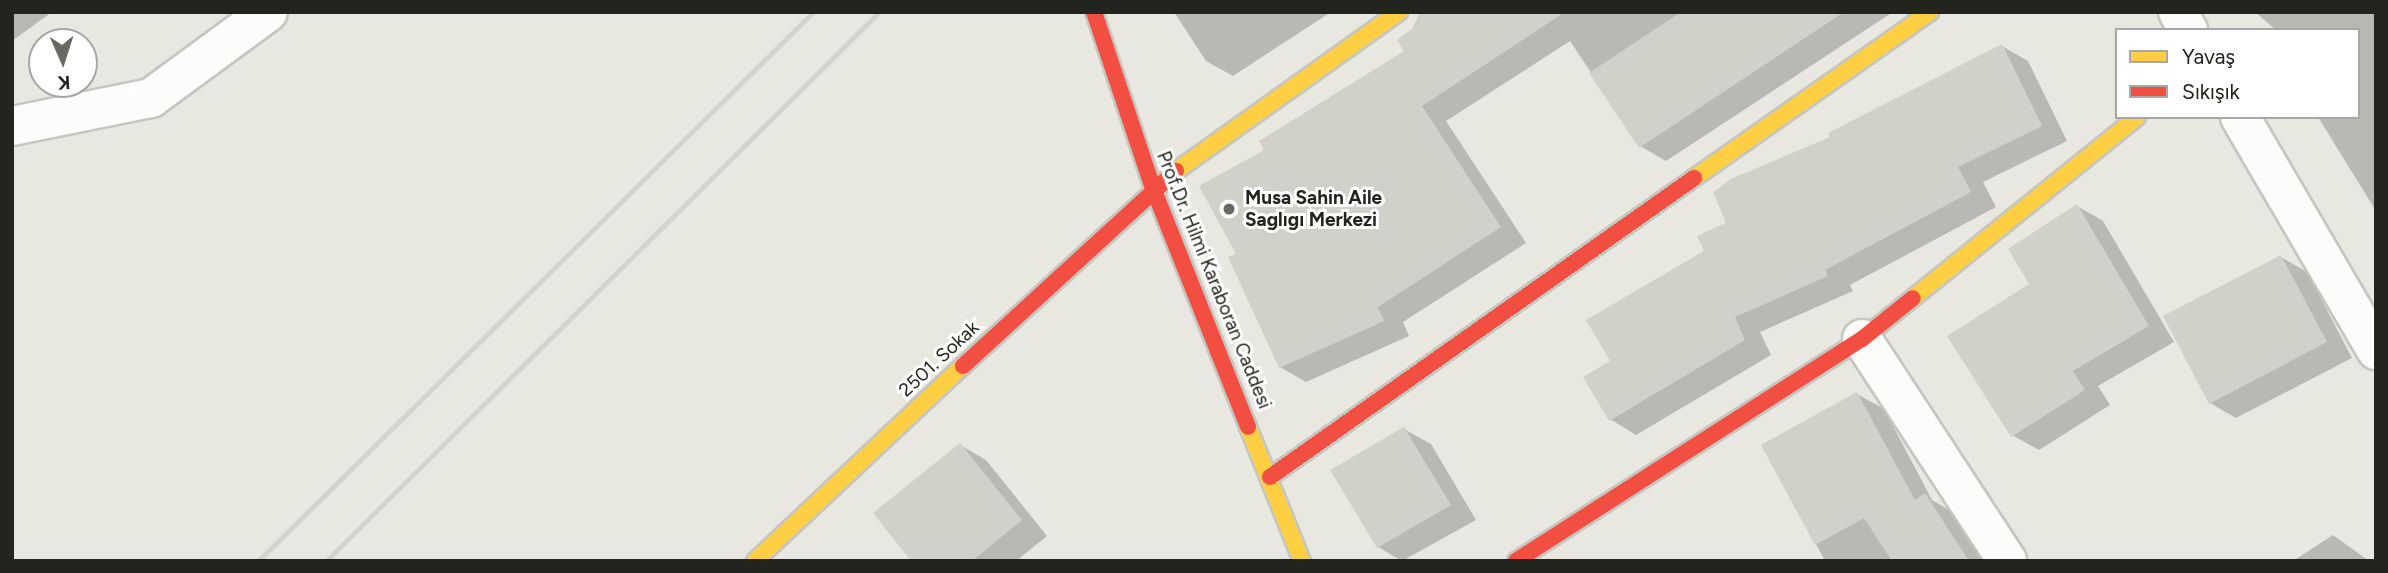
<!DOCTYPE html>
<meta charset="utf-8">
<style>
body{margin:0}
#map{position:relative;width:2388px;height:573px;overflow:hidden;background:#e8e8e0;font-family:Figtree,sans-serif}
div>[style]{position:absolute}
.shadow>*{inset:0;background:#0003}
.building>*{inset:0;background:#d1d1ca}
.roads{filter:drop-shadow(2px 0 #c6c6c1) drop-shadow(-2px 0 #c6c6c1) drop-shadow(0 2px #c6c6c1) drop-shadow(0 -2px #c6c6c1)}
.street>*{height:38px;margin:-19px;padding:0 19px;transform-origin:19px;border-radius:19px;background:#fcfcfa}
.slow>*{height:16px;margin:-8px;padding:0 8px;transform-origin:8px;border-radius:8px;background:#ffcf43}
.jam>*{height:16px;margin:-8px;padding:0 8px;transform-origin:8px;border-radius:8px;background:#f24e42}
.rail>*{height:5px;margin:-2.5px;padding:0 2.5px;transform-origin:2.5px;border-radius:2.5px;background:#d3d3d0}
.dots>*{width:19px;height:19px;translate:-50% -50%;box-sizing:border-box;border:4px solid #fff;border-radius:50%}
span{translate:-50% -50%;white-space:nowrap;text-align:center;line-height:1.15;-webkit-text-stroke:6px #fff;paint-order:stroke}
.poi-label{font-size:19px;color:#24241e;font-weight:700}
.left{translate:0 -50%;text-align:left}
.street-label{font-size:19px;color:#24241e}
.frame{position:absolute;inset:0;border:14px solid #24241e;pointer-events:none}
.legend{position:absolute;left:2115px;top:28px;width:245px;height:91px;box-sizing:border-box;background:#fff;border:2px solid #a7a7a5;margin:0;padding:9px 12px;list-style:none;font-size:21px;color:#24241e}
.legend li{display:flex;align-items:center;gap:14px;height:35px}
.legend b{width:35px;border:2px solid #a7a7a5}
.north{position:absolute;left:28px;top:28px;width:70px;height:70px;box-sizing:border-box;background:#fff;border:2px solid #a7a7a5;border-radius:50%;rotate:177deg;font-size:19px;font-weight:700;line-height:28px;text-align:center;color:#24241e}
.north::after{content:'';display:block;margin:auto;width:24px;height:32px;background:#696962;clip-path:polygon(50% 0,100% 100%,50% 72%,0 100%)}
</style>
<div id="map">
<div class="shadow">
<div style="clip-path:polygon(12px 12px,52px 12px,12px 41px)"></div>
<div style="clip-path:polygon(1174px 12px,1331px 12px,1233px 76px,1206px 61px)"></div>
<div style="clip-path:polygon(1424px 12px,1893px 12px,1666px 161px,1640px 146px,1570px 41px,1446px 121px,1526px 243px,1403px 322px,1409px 336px,1306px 382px,1280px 367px,1238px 254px,1267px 150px,1407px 51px)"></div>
<div style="clip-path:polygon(2255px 12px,2376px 12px,2376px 211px,2318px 117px,2358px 117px,2358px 30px,2276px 30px)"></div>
<div style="clip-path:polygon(2002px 46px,2028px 61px,2067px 141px,1983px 182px,1996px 207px,1850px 285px,1853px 291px,1760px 332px,1771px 355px,1636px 435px,1610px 419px,1613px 362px,1729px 224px,1833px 137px)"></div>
<div style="clip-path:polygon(2077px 206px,2103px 221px,2174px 342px,2098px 386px,2110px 405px,2039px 450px,2012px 435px)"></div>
<div style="clip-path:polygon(2281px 257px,2307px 272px,2352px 358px,2236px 418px,2210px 403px)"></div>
<div style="clip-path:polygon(1857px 394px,1884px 409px,1932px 500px,1951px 511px,1984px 561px,1825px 561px,1763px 445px)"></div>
<div style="clip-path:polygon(1404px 429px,1431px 444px,1476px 520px,1402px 561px,1378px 547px)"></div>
<div style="clip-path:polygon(960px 445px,986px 460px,1047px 536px,1016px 561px,914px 561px)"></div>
<div style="clip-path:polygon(2333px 535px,2369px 561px,2293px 561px)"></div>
</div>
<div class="building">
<div style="clip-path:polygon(1420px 12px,1565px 12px,1422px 106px,1501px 227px,1378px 307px,1384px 321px,1279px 368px,1228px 257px,1236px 254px,1199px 186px,1264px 150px,1259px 141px,1404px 51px,1397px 40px,1412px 29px)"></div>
<div style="clip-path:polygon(1681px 12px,1844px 12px,1639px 148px,1589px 73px)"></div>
<div style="clip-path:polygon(2002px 44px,2042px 126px,1958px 167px,1971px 192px,1825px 270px,1828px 276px,1735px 317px,1745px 340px,1609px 421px,1583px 377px,1610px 361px,1586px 320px,1704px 251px,1697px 236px,1726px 223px,1713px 192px,1731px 179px,1830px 137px,1828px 133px)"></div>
<div style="clip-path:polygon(2077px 204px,2149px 326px,2073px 371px,2085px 390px,2011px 437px,1947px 336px,2029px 284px,2008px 249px)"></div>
<div style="clip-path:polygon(2281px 255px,2327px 342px,2209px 404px,2163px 316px)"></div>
<div style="clip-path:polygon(1857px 392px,1915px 500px,1925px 493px,1969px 561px,1892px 561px,1864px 518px,1815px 545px,1761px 445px)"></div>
<div style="clip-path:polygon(1404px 427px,1451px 505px,1377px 548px,1330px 470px)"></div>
<div style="clip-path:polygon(960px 443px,1022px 520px,972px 561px,911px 561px,873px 513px)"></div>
</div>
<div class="roads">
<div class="street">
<div style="left:2178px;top:12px;width:21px;rotate:61deg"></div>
<div style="left:2240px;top:117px;width:270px;rotate:59.7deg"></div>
<div style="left:12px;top:126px;width:142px;rotate:-11.4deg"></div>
<div style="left:151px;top:98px;width:145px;rotate:-36.3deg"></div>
<div style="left:1862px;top:339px;width:265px;rotate:56.8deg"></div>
</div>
<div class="slow">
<div style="left:1176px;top:171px;width:274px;rotate:-35.5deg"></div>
<div style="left:1694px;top:178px;width:289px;rotate:-35.1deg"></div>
<div style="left:1913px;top:298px;width:288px;rotate:-38.9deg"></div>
<div style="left:1248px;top:427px;width:144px;rotate:68.1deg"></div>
<div style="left:755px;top:561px;width:285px;rotate:-43.2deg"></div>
</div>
<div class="jam">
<div style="left:1094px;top:12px;width:186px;rotate:71.5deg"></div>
<div style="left:1153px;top:188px;width:257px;rotate:68.3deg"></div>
<div style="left:963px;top:366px;width:289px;rotate:-42.5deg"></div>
<div style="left:1270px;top:477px;width:519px;rotate:-35.19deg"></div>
<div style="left:1516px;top:561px;width:411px;rotate:-32.7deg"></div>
<div style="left:1862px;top:339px;width:65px;rotate:-38.8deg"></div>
</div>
</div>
<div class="rail">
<div style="left:258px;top:561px;width:781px;rotate:-44.69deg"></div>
<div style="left:326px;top:561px;width:779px;rotate:-44.79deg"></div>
</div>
<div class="dots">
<div style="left:1229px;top:209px;background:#696962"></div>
</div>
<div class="poi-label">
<span class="left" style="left:1245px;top:209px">Musa Sahin Aile<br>Saglıgı Merkezi</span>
</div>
<div class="street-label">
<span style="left:1214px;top:280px;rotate:68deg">Prof.Dr. Hilmi Karaboran Caddesi</span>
<span style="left:939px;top:359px;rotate:-43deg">2501. Sokak</span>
</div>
<div class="frame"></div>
<ul class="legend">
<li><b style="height:9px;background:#ffcf43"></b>Yavaş</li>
<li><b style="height:9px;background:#f24e42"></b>Sıkışık</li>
</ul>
<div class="north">K</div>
</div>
